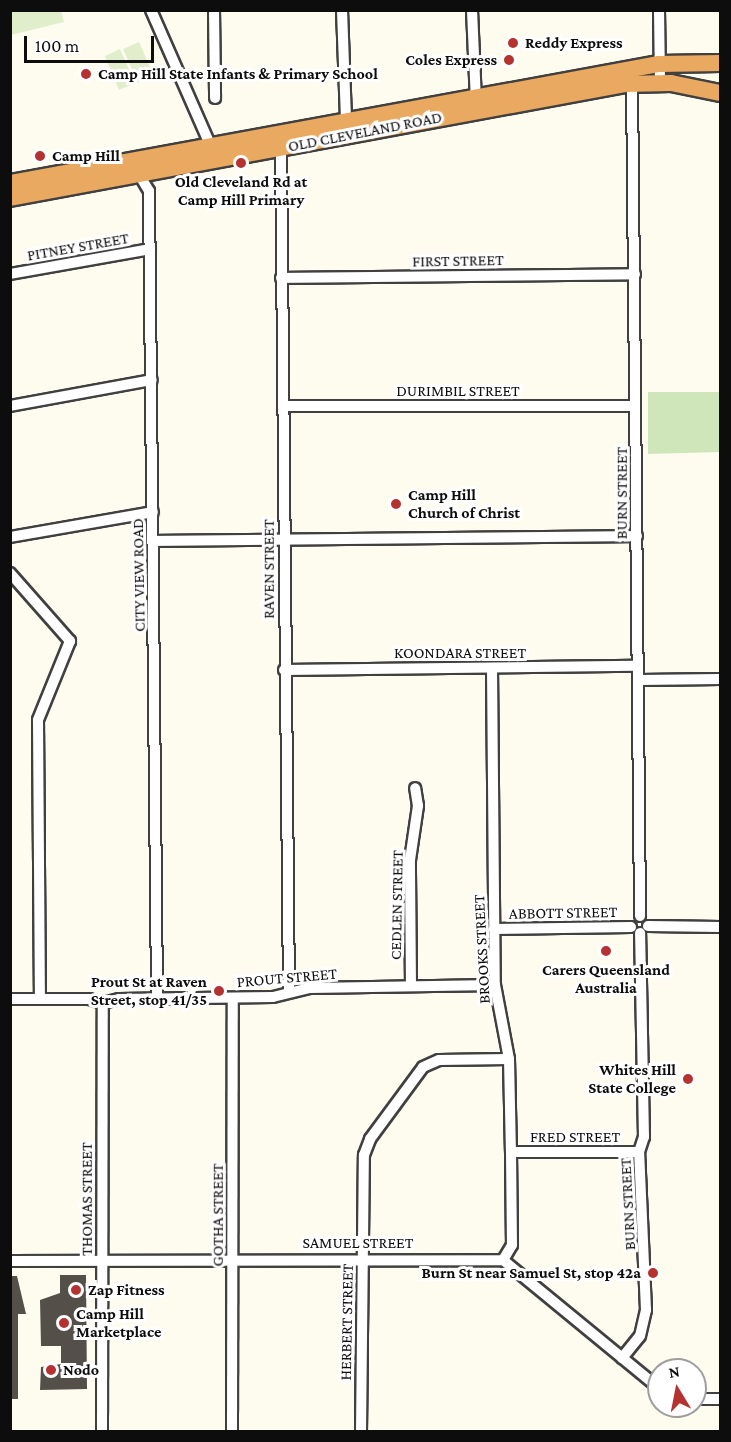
<!DOCTYPE html>
<style>
body{margin:0}
#map{position:relative;width:731px;height:1442px;overflow:hidden;background:#fefcef;font-family:"Crimson Pro",serif}
div>[style]{position:absolute}
.green>*{inset:0;background:#cee6ba}
.pitch>*{inset:0;background:#e0eecc}
.building>*{inset:0;background:#554f4a}
.roads{filter:drop-shadow(2px 0 #404040) drop-shadow(-2px 0 #404040) drop-shadow(0 2px #404040) drop-shadow(0 -2px #404040)}
.minor>*{height:10px;margin:-5px;padding:0 5px;transform-origin:5px;border-radius:5px;background:#fff}
.highway>*{height:16px;margin:-8px;padding:0 8px;transform-origin:8px;border-radius:8px;background:#eaa960}
.dots>*{width:16px;height:16px;translate:-50% -50%;box-sizing:border-box;border:3px solid #fff;border-radius:50%}
span{translate:-50% -50%;white-space:nowrap;text-align:center;line-height:1.15;-webkit-text-stroke:6px #fff;paint-order:stroke}
.poi-label{font-size:16px;color:#0d0d0d;font-weight:700}
.left{translate:0 -50%;text-align:left}
.right{translate:-100% -50%;text-align:right}
.street-label{font-size:16px;color:#0d0d0d}
.frame{position:absolute;inset:0;border:12px solid #0d0d0d;pointer-events:none}
.north{position:absolute;left:647px;top:1358px;width:60px;height:60px;box-sizing:border-box;background:#fff;border:2px solid #9e9e9e;border-radius:50%;rotate:350deg;font-size:16px;font-weight:700;line-height:24px;text-align:center;color:#0d0d0d}
.north::after{content:'';display:block;margin:auto;width:21px;height:27px;background:#b4322f;clip-path:polygon(50% 0,100% 100%,50% 72%,0 100%)}
.scale{position:absolute;left:24px;top:36px;width:130px;height:27px;box-sizing:border-box;border:3px solid #0d0d0d;border-top:0;padding-left:8px;font-size:18px;line-height:21px;white-space:nowrap;color:#0d0d0d;-webkit-text-stroke:4px #fff;paint-order:stroke}
</style>
<div id="map">
<div class="green">
<div style="clip-path:polygon(648px 392px,720px 392px,720px 452px,648px 454px)"></div>
</div>
<div class="pitch">
<div style="clip-path:polygon(10px 11px,61px 11px,64px 22px,11px 35px)"></div>
<div style="clip-path:polygon(139px 42px,154px 76px,138px 83px,123px 49px)"></div>
<div style="clip-path:polygon(120px 49px,135px 83px,119px 90px,105px 56px)"></div>
</div>
<div class="building">
<div style="clip-path:polygon(60px 1275px,86px 1275px,87px 1389px,40px 1390px,41px 1367px,61px 1364px,61px 1346px,41px 1346px,40px 1300px,60px 1293px)"></div>
<div style="clip-path:polygon(10px 1276px,17px 1276px,26px 1314px,18px 1314px,18px 1399px,10px 1399px)"></div>
</div>
<div class="roads">
<div class="minor">
<div style="left:151px;top:10px;width:154px;rotate:66.3deg"></div>
<div style="left:214px;top:10px;width:88px;rotate:89.3deg"></div>
<div style="left:342px;top:10px;width:111px;rotate:87.9deg"></div>
<div style="left:472px;top:10px;width:91px;rotate:87.5deg"></div>
<div style="left:659px;top:10px;width:72px;rotate:89.2deg"></div>
<div style="left:632px;top:79px;width:837px;rotate:89.45deg"></div>
<div style="left:281px;top:148px;width:843px;rotate:89.46deg"></div>
<div style="left:137px;top:171px;width:23px;rotate:59deg"></div>
<div style="left:149px;top:191px;width:807px;rotate:89.43deg"></div>
<div style="left:10px;top:274px;width:142px;rotate:-10.1deg"></div>
<div style="left:281px;top:278px;width:354px;rotate:-0.6deg"></div>
<div style="left:10px;top:406px;width:144px;rotate:-10.4deg"></div>
<div style="left:283px;top:406px;width:349px"></div>
<div style="left:10px;top:537px;width:145px;rotate:-9.9deg"></div>
<div style="left:154px;top:541px;width:483px;rotate:-0.6deg"></div>
<div style="left:10px;top:573px;width:91px;rotate:48.6deg"></div>
<div style="left:70px;top:641px;width:85px;rotate:112.1deg"></div>
<div style="left:38px;top:720px;width:278px;rotate:89.6deg"></div>
<div style="left:492px;top:668px;width:317px;rotate:89.5deg"></div>
<div style="left:495px;top:985px;width:75px;rotate:79.3deg"></div>
<div style="left:509px;top:1059px;width:93px;rotate:88.8deg"></div>
<div style="left:511px;top:1152px;width:93px;rotate:89.4deg"></div>
<div style="left:512px;top:1245px;width:17px;rotate:121deg"></div>
<div style="left:284px;top:670px;width:352px;rotate:-0.7deg"></div>
<div style="left:640px;top:680px;width:80px;rotate:-0.7deg"></div>
<div style="left:648px;top:926px;width:72px;rotate:0.8deg"></div>
<div style="left:494px;top:929px;width:137px;rotate:-0.8deg"></div>
<div style="left:411px;top:986px;width:126px;rotate:-90.5deg"></div>
<div style="left:410px;top:860px;width:55px;rotate:-81.6deg"></div>
<div style="left:418px;top:806px;width:18px;rotate:-99deg"></div>
<div style="left:10px;top:999px;width:79px"></div>
<div style="left:89px;top:999px;width:15px;rotate:16deg"></div>
<div style="left:103px;top:1003px;width:16px;rotate:-14deg"></div>
<div style="left:119px;top:999px;width:154px;rotate:-0.7deg"></div>
<div style="left:273px;top:997px;width:38px;rotate:-14deg"></div>
<div style="left:310px;top:988px;width:185px;rotate:-0.9deg"></div>
<div style="left:511px;top:1152px;width:128px"></div>
<div style="left:10px;top:1261px;width:493px;rotate:-0.1deg"></div>
<div style="left:503px;top:1260px;width:202px;rotate:39.4deg"></div>
<div style="left:622px;top:1358px;width:28px;rotate:-51deg"></div>
<div style="left:640px;top:1336px;width:27px;rotate:-77deg"></div>
<div style="left:646px;top:1310px;width:158px;rotate:-92.5deg"></div>
<div style="left:639px;top:1152px;width:16px;rotate:-72deg"></div>
<div style="left:644px;top:1137px;width:204px;rotate:-91.1deg"></div>
<div style="left:695px;top:1399px;width:25px"></div>
<div style="left:102px;top:1432px;width:429px;rotate:-89.9deg"></div>
<div style="left:232px;top:1432px;width:434px;rotate:-89.9deg"></div>
<div style="left:361px;top:1432px;width:277px;rotate:-89.4deg"></div>
<div style="left:364px;top:1155px;width:17px;rotate:-69deg"></div>
<div style="left:370px;top:1139px;width:89px;rotate:-53.6deg"></div>
<div style="left:423px;top:1067px;width:17px;rotate:-24deg"></div>
<div style="left:439px;top:1060px;width:70px;rotate:-0.8deg"></div>
</div>
<div class="highway">
<div style="left:10px;top:183px;width:660px;rotate:-10.39deg"></div>
<div style="left:659px;top:64px;width:61px;rotate:-0.9deg"></div>
<div style="left:10px;top:198px;width:625px;rotate:-10.5deg"></div>
<div style="left:625px;top:84px;width:46px;rotate:-1.2deg"></div>
<div style="left:671px;top:83px;width:50px;rotate:11.5deg"></div>
</div>
</div>
<div class="dots">
<div style="left:513px;top:43px;background:#b4322f"></div>
<div style="left:509px;top:60px;background:#b4322f"></div>
<div style="left:86px;top:74px;background:#b4322f"></div>
<div style="left:40px;top:156px;background:#b4322f"></div>
<div style="left:241px;top:163px;background:#b4322f"></div>
<div style="left:396px;top:504px;background:#b4322f"></div>
<div style="left:606px;top:951px;background:#b4322f"></div>
<div style="left:219px;top:991px;background:#b4322f"></div>
<div style="left:688px;top:1079px;background:#b4322f"></div>
<div style="left:653px;top:1273px;background:#b4322f"></div>
<div style="left:76px;top:1290px;background:#b4322f"></div>
<div style="left:64px;top:1323px;background:#b4322f"></div>
<div style="left:51px;top:1370px;background:#b4322f"></div>
</div>
<div class="poi-label">
<span class="left" style="left:525px;top:43px">Reddy Express</span>
<span class="right" style="left:497px;top:60px">Coles Express</span>
<span class="left" style="left:98px;top:74px">Camp Hill State Infants &amp; Primary School</span>
<span class="left" style="left:52px;top:156px">Camp Hill</span>
<span style="left:241px;top:191px">Old Cleveland Rd at<br>Camp Hill Primary</span>
<span class="left" style="left:408px;top:504px">Camp Hill<br>Church of Christ</span>
<span style="left:606px;top:979px">Carers Queensland<br>Australia</span>
<span class="right" style="left:207px;top:991px">Prout St at Raven<br>Street, stop 41/35</span>
<span class="right" style="left:676px;top:1079px">Whites Hill<br>State College</span>
<span class="right" style="left:641px;top:1273px">Burn St near Samuel St, stop 42a</span>
<span class="left" style="left:88px;top:1290px">Zap Fitness</span>
<span class="left" style="left:76px;top:1323px">Camp Hill<br>Marketplace</span>
<span class="left" style="left:63px;top:1370px">Nodo</span>
</div>
<div class="street-label">
<span style="left:365px;top:132px;rotate:-11deg">OLD CLEVELAND ROAD</span>
<span style="left:78px;top:247px;rotate:-10deg">PITNEY STREET</span>
<span style="left:458px;top:261px;rotate:-1deg">FIRST STREET</span>
<span style="left:458px;top:391px">DURIMBIL STREET</span>
<span style="left:622px;top:493px;rotate:-90deg">BURN STREET</span>
<span style="left:269px;top:569px;rotate:-90deg">RAVEN STREET</span>
<span style="left:139px;top:575px;rotate:-91deg">CITY VIEW ROAD</span>
<span style="left:460px;top:653px">KOONDARA STREET</span>
<span style="left:397px;top:905px;rotate:-89deg">CEDLEN STREET</span>
<span style="left:563px;top:913px;rotate:-1deg">ABBOTT STREET</span>
<span style="left:482px;top:949px;rotate:-93deg">BROOKS STREET</span>
<span style="left:287px;top:978px;rotate:-5deg">PROUT STREET</span>
<span style="left:575px;top:1137px">FRED STREET</span>
<span style="left:87px;top:1199px;rotate:-90deg">THOMAS STREET</span>
<span style="left:628px;top:1204px;rotate:-93deg">BURN STREET</span>
<span style="left:218px;top:1215px;rotate:-90deg">GOTHA STREET</span>
<span style="left:358px;top:1243px">SAMUEL STREET</span>
<span style="left:347px;top:1322px;rotate:-89deg">HERBERT STREET</span>
</div>
<div class="frame"></div>
<div class="north">N</div>
<div class="scale">100 m</div>
</div>
